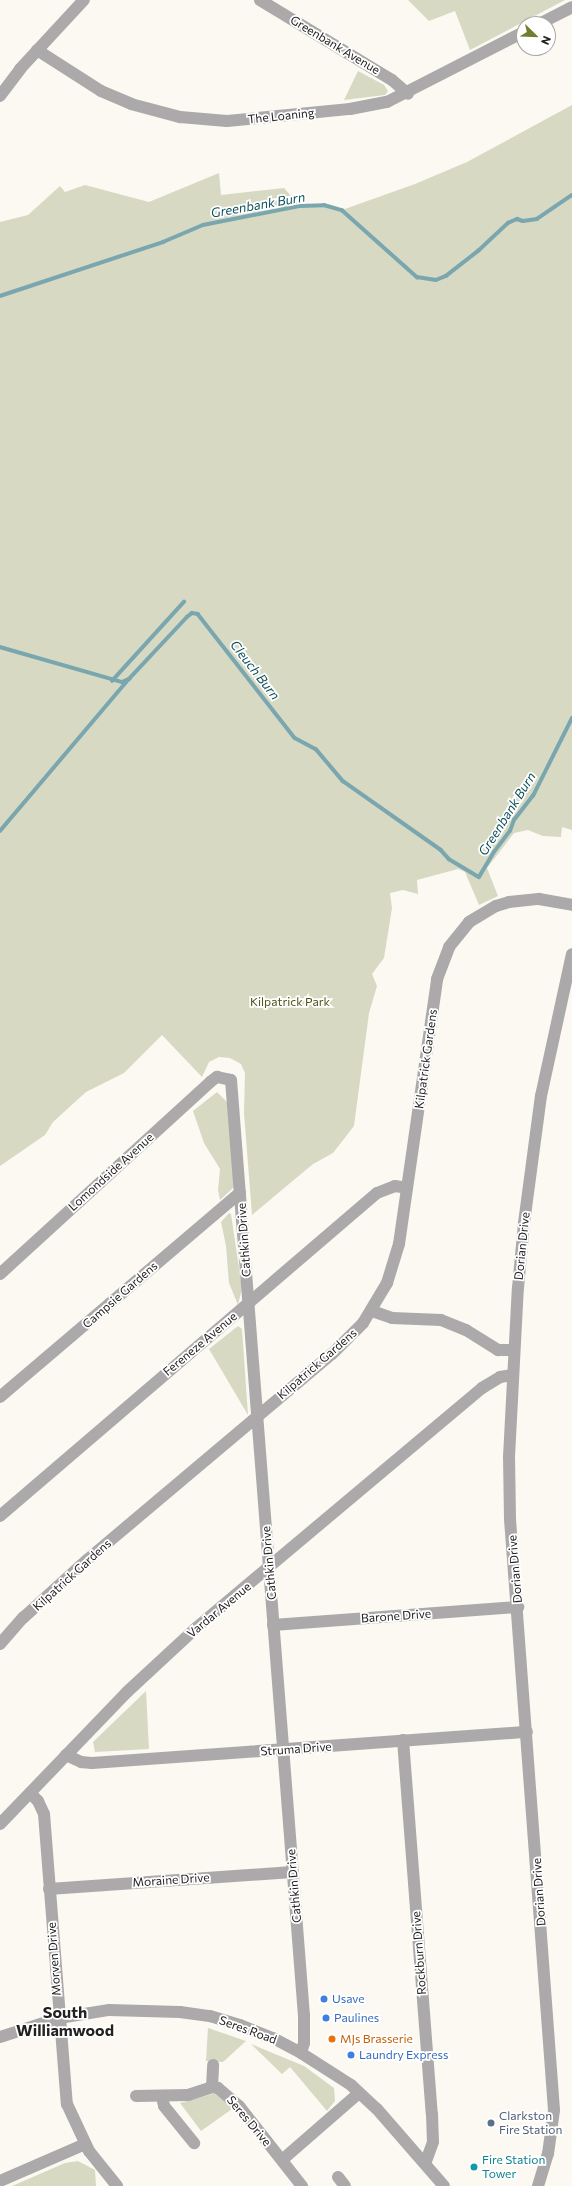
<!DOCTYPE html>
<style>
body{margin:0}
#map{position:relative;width:572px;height:2186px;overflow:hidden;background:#fcf9f3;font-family:Commissioner,sans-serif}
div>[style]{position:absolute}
.green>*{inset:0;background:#d7d9c2}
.stream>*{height:3.5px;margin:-1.75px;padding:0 1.75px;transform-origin:1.75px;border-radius:1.75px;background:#79a6af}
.minor>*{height:12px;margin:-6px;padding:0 6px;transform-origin:6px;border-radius:6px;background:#aca9ab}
.dots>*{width:11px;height:11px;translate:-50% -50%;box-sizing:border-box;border:2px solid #fff;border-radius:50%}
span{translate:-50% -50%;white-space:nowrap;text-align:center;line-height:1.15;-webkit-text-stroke:3.5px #fff;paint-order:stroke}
.street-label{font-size:12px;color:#232220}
.park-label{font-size:12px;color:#4f5216}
.shop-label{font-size:12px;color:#366cbe}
.left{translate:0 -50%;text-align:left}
.food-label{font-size:12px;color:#c56008}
.service-label{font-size:12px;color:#4e5e75}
.culture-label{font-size:12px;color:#0d838f}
.water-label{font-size:13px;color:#0e515b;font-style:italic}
.district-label{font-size:16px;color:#232220;font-weight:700}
.north{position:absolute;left:516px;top:16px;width:40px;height:40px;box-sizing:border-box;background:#fff;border:1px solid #a7a7a6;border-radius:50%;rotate:113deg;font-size:11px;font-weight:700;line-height:16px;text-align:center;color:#232220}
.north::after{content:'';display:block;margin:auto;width:14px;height:18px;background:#707f2d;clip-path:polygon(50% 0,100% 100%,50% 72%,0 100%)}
</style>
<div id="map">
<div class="green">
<div style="clip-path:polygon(408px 0,565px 0,470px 50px,455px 11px,429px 21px)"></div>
<div style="clip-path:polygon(358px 71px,384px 85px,388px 91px,385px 95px,344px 100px)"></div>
<div style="clip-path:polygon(572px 105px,572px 830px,562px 827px,561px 837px,543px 836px,528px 830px,514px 833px,487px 868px,498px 896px,479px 905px,465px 872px,458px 869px,417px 880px,418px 894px,403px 890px,390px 893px,392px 908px,384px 958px,372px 974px,377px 986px,369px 1013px,354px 1126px,333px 1153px,313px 1164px,252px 1215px,244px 1113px,245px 1073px,241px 1064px,230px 1058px,219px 1057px,209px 1062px,202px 1077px,162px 1035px,124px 1073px,86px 1092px,53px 1122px,45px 1135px,0 1166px,0 222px,28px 215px,60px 186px,65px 192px,85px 185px,149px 202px,219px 173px,221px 195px,284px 188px,300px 206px,324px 205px,342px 210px,415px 184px,467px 162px)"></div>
<div style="clip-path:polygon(217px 1092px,228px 1103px,234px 1187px,220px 1200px,218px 1190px,220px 1169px,204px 1143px,193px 1111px)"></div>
<div style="clip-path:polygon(229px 1213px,231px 1214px,242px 1288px,238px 1305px,229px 1283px,226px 1246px,221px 1222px)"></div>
<div style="clip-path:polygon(238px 1326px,242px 1329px,248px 1415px,209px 1349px)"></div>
<div style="clip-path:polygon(146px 1691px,149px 1749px,95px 1752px,93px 1742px)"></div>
<div style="clip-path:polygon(208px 2028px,246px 2041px,223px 2062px,206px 2061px)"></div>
<div style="clip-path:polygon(251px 2044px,304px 2066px,334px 2088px,335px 2101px,327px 2111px,290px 2067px,282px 2074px)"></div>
<div style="clip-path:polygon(216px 2093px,232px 2109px,201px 2131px,180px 2103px)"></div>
<div style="clip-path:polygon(78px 2161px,95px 2170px,96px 2186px,12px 2186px,65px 2163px)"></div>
</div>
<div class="stream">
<div style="left:0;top:296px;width:172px;rotate:-18.3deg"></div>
<div style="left:163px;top:242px;width:43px;rotate:-23deg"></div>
<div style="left:203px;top:225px;width:99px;rotate:-11.1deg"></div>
<div style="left:300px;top:206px;width:24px;rotate:-2deg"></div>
<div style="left:324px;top:205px;width:19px;rotate:16deg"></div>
<div style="left:342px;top:210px;width:101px;rotate:41.8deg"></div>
<div style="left:417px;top:277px;width:19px;rotate:9deg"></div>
<div style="left:436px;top:280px;width:11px;rotate:-22deg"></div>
<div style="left:446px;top:276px;width:41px;rotate:-38deg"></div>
<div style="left:478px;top:251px;width:41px;rotate:-43deg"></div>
<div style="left:508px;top:223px;width:10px;rotate:-24deg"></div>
<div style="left:517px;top:219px;width:6px;rotate:18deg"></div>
<div style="left:523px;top:221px;width:14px;rotate:-8deg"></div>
<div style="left:537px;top:219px;width:42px;rotate:-34.4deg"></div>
<div style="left:0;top:647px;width:127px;rotate:16deg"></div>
<div style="left:122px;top:682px;width:8px;rotate:-23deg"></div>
<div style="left:129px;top:679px;width:85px;rotate:-46.9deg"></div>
<div style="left:187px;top:617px;width:6px;rotate:-39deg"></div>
<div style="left:192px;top:613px;width:6px;rotate:9deg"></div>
<div style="left:198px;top:614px;width:157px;rotate:52deg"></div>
<div style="left:295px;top:738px;width:24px;rotate:28deg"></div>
<div style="left:316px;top:749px;width:42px;rotate:49.8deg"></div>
<div style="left:343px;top:781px;width:120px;rotate:35.1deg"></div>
<div style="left:441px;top:850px;width:12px;rotate:48deg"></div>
<div style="left:449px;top:859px;width:35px;rotate:31deg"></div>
<div style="left:479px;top:877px;width:29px;rotate:-59deg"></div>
<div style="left:494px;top:852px;width:26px;rotate:-53deg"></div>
<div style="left:510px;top:831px;width:12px;rotate:-70deg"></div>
<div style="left:514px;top:820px;width:31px;rotate:-52deg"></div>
<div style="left:533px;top:796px;width:87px;rotate:-63.4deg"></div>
<div style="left:112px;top:681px;width:107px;rotate:-47.7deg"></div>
<div style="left:0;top:831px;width:197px;rotate:-49.7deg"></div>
</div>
<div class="minor">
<div style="left:260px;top:0;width:154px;rotate:31.2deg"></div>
<div style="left:392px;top:80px;width:21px;rotate:41deg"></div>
<div style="left:539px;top:24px;width:37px;rotate:-27deg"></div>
<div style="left:37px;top:50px;width:76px;rotate:32.6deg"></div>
<div style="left:101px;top:91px;width:33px;rotate:23deg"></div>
<div style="left:131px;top:104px;width:51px;rotate:14.9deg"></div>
<div style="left:180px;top:117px;width:47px;rotate:4.9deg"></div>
<div style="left:227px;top:121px;width:124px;rotate:-5.6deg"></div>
<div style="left:350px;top:109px;width:38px;rotate:-11deg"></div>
<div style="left:387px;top:102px;width:154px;rotate:-27.1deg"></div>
<div style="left:0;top:96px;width:34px;rotate:-53deg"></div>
<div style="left:20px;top:69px;width:94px;rotate:-47.2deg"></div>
<div style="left:0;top:1274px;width:285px;rotate:-42.4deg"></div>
<div style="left:210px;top:1082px;width:9px;rotate:-36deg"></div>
<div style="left:217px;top:1077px;width:14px;rotate:12deg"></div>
<div style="left:231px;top:1080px;width:938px;rotate:85.54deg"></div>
<div style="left:304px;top:2015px;width:28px;rotate:90deg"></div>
<div style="left:304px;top:2043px;width:10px;rotate:107deg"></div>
<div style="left:372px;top:1311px;width:21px;rotate:19deg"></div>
<div style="left:392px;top:1318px;width:49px;rotate:2.3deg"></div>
<div style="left:441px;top:1320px;width:27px;rotate:22deg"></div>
<div style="left:466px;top:1330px;width:38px;rotate:32deg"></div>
<div style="left:498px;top:1350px;width:16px"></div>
<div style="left:0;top:1397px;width:315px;rotate:-40.4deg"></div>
<div style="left:0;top:1516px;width:496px;rotate:-40.6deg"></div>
<div style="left:377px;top:1193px;width:19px;rotate:-21deg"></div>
<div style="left:395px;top:1186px;width:12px;rotate:9deg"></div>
<div style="left:273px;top:1625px;width:246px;rotate:-4.2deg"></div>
<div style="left:0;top:1644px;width:35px;rotate:-49deg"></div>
<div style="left:23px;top:1618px;width:86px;rotate:-42.2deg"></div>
<div style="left:87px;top:1560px;width:320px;rotate:-40.1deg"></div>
<div style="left:332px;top:1354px;width:44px;rotate:-45deg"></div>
<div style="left:363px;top:1323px;width:47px;rotate:-59deg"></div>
<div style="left:387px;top:1283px;width:41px;rotate:-72.9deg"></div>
<div style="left:399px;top:1244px;width:268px;rotate:-81.8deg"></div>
<div style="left:437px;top:979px;width:34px;rotate:-69deg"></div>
<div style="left:449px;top:947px;width:32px;rotate:-51deg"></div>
<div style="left:469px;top:922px;width:31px;rotate:-31deg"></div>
<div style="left:496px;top:906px;width:14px;rotate:-17deg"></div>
<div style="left:509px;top:902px;width:30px;rotate:-6deg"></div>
<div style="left:539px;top:899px;width:34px;rotate:10deg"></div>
<div style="left:403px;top:1740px;width:375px;rotate:85.6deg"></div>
<div style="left:432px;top:2114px;width:28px;rotate:88deg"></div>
<div style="left:433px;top:2142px;width:23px;rotate:110deg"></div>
<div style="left:66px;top:1755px;width:17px;rotate:25deg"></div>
<div style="left:81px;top:1762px;width:11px;rotate:5deg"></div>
<div style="left:92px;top:1763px;width:436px;rotate:-4.1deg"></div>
<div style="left:30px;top:1793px;width:11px;rotate:45deg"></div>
<div style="left:38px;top:1801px;width:14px;rotate:65deg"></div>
<div style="left:44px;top:1814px;width:291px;rotate:85.5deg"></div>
<div style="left:67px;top:2104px;width:52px;rotate:64.9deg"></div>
<div style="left:89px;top:2151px;width:45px;rotate:51.3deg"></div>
<div style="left:0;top:1824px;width:183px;rotate:-46.1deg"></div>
<div style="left:127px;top:1692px;width:94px;rotate:-42.8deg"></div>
<div style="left:196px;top:1628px;width:373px;rotate:-40deg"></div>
<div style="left:482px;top:1388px;width:21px;rotate:-31deg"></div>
<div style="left:500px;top:1377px;width:13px;rotate:-9deg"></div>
<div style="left:49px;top:1889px;width:244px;rotate:-4deg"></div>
<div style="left:0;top:2037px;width:62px;rotate:-17.9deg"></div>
<div style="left:59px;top:2018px;width:51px;rotate:-9.1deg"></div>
<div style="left:109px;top:2010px;width:71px;rotate:1.6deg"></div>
<div style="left:180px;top:2012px;width:30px;rotate:8deg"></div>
<div style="left:210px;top:2016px;width:31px;rotate:17deg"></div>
<div style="left:240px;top:2025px;width:35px;rotate:22deg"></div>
<div style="left:273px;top:2038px;width:32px;rotate:28deg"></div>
<div style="left:301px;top:2053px;width:59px;rotate:32.6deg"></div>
<div style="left:351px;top:2085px;width:35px;rotate:43deg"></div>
<div style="left:377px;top:2109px;width:102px;rotate:49deg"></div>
<div style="left:212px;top:2087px;width:22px;rotate:-87deg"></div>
<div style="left:136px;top:2096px;width:52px;rotate:-1.1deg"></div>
<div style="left:188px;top:2095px;width:25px;rotate:-18deg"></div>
<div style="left:212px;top:2087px;width:6px;rotate:9deg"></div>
<div style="left:218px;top:2088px;width:28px;rotate:41deg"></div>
<div style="left:239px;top:2106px;width:102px;rotate:51.8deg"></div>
<div style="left:162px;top:2097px;width:9px;rotate:77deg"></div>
<div style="left:164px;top:2106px;width:48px;rotate:51deg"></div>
<div style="left:282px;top:2160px;width:102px;rotate:-41deg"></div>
<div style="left:338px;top:2177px;width:11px;rotate:52deg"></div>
<div style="left:0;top:2181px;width:93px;rotate:-23.5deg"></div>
<div style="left:538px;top:2186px;width:34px;rotate:-73deg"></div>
<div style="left:548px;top:2154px;width:44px;rotate:-82.2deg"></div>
<div style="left:554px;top:2110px;width:593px;rotate:-94.26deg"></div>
<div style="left:510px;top:1519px;width:62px;rotate:-90.9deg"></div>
<div style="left:509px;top:1457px;width:169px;rotate:-87deg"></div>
<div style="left:518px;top:1288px;width:65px;rotate:-84.7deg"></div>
<div style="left:524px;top:1223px;width:128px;rotate:-82.4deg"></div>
<div style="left:541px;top:1096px;width:145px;rotate:-77.7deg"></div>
</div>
<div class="dots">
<div style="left:324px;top:1999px;background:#3f7fe0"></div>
<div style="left:326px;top:2018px;background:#3f7fe0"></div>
<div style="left:332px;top:2039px;background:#e8710a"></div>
<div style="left:351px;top:2055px;background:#3f7fe0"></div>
<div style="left:491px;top:2123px;background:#5c6f8a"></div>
<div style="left:474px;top:2167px;background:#0f9aa8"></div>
</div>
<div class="street-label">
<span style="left:335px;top:45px;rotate:31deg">Greenbank Avenue</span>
<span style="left:281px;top:116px;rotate:-6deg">The Loaning</span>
<span style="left:426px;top:1059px;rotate:-82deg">Kilpatrick Gardens</span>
<span style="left:111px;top:1172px;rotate:-42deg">Lomondside Avenue</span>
<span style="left:244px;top:1240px;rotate:-94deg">Cathkin Drive</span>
<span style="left:522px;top:1246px;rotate:-84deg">Dorian Drive</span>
<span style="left:120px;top:1295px;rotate:-41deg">Campsie Gardens</span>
<span style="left:200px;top:1344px;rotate:-40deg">Fereneze Avenue</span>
<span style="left:317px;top:1364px;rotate:-41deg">Kilpatrick Gardens</span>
<span style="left:269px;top:1563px;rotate:-95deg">Cathkin Drive</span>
<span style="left:515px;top:1569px;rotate:-95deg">Dorian Drive</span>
<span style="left:72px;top:1575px;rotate:-42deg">Kilpatrick Gardens</span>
<span style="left:219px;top:1610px;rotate:-40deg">Vardar Avenue</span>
<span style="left:396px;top:1616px;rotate:-4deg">Barone Drive</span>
<span style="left:296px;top:1749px;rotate:-4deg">Struma Drive</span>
<span style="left:171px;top:1880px;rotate:-4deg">Moraine Drive</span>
<span style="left:294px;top:1886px;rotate:-95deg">Cathkin Drive</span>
<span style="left:539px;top:1892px;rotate:-94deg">Dorian Drive</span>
<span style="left:419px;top:1953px;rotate:-94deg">Rockburn Drive</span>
<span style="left:54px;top:1959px;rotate:-94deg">Morven Drive</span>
<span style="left:248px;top:2030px;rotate:20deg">Seres Road</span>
<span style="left:249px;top:2121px;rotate:50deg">Seres Drive</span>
</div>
<div class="park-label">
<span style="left:290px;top:1002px">Kilpatrick Park</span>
</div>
<div class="shop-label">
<span class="left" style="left:332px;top:1999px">Usave</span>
<span class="left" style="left:334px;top:2018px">Paulines</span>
<span class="left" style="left:359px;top:2055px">Laundry Express</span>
</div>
<div class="food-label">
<span class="left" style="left:340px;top:2039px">MJs Brasserie</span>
</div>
<div class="service-label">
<span class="left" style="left:499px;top:2123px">Clarkston<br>Fire Station</span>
</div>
<div class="culture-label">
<span class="left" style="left:482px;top:2167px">Fire Station<br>Tower</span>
</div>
<div class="water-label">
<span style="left:258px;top:205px;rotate:-10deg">Greenbank Burn</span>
<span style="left:255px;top:670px;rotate:52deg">Cleuch Burn</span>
<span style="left:507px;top:814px;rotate:-58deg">Greenbank Burn</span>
</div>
<div class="district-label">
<span style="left:65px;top:2021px">South<br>Williamwood</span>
</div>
<div class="north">N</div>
</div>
